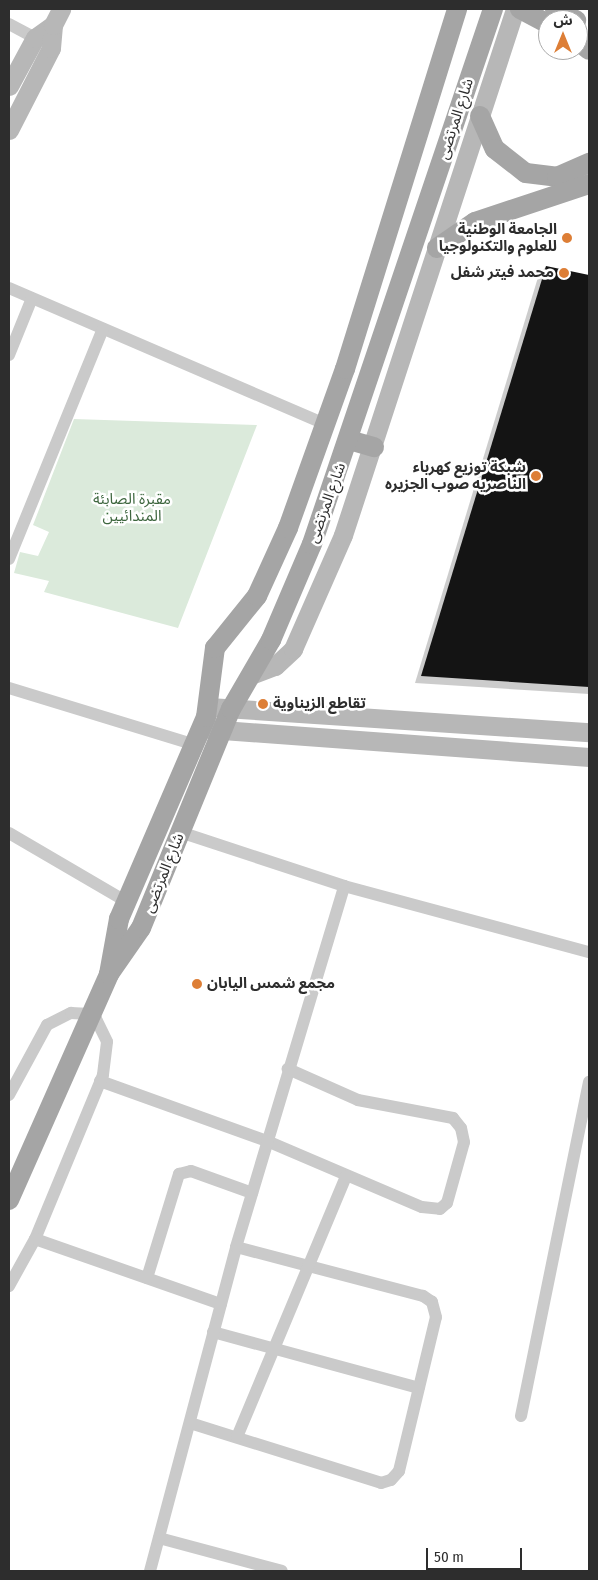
<!DOCTYPE html>
<meta charset="utf-8">
<style>
body{margin:0}
#map{position:relative;width:598px;height:1580px;overflow:hidden;background:#fff;font-family:"Fira Sans Condensed","Noto Sans Arabic",sans-serif}
div>[style]{position:absolute}
.green>*{inset:0;background:#dbeadb}
.shadow>*{inset:0;background:#0003}
.building>*{inset:0;background:#141414}
.street>*{height:12px;margin:-6px;padding:0 6px;transform-origin:6px;border-radius:6px;background:#cacaca}
.secondary>*{height:19px;margin:-9.5px;padding:0 9.5px;transform-origin:9.5px;border-radius:9.5px;background:#b7b7b7}
.primary>*{height:20px;margin:-10px;padding:0 10px;transform-origin:10px;border-radius:10px;background:#a5a5a5}
.dots>*{width:14px;height:14px;translate:-50% -50%;box-sizing:border-box;border:2px solid #fff;border-radius:50%}
span{translate:-50% -50%;white-space:nowrap;text-align:center;line-height:1.15;-webkit-text-stroke:5px #fff;paint-order:stroke}
.street-label{font-size:15px;color:#2d2d2d}
.poi-label{font-size:15px;color:#2d2d2d;font-weight:700}
.right{translate:-100% -50%;text-align:right}
.left{translate:0 -50%;text-align:left}
.park-label{font-size:15px;color:#3d663e}
.frame{position:absolute;inset:0;border:10px solid #2d2d2d;pointer-events:none}
.north{position:absolute;left:538px;top:10px;width:50px;height:50px;box-sizing:border-box;background:#fff;border:1px solid #ababab;border-radius:50%;rotate:0deg;font-size:14px;font-weight:700;line-height:20px;text-align:center;color:#2d2d2d}
.north::after{content:'';display:block;margin:auto;width:18px;height:22px;background:#dd7e36;clip-path:polygon(50% 0,100% 100%,50% 72%,0 100%)}
.scale{position:absolute;left:426px;top:1548px;width:96px;height:22px;box-sizing:border-box;border:2px solid #2d2d2d;border-top:0;padding-left:6px;font-size:15px;line-height:18px;white-space:nowrap;color:#2d2d2d;-webkit-text-stroke:4px #fff;paint-order:stroke}
</style>
<div id="map">
<div class="green">
<div style="clip-path:polygon(74px 419px,257px 425px,178px 628px,44px 592px,49px 581px,14px 573px,20px 552px,38px 556px,49px 532px,33px 525px)"></div>
</div>
<div class="shadow">
<div style="clip-path:polygon(546px 267px,589px 277px,589px 694px,415px 683px,539px 274px)"></div>
</div>
<div class="building">
<div style="clip-path:polygon(546px 266px,589px 275px,589px 687px,421px 676px)"></div>
</div>
<div class="street">
<div style="left:9px;top:24px;width:30px;rotate:28deg"></div>
<div style="left:9px;top:288px;width:344px;rotate:23.3deg"></div>
<div style="left:9px;top:355px;width:61px;rotate:-68deg"></div>
<div style="left:9px;top:559px;width:248px;rotate:-67.8deg"></div>
<div style="left:9px;top:688px;width:195px;rotate:17deg"></div>
<div style="left:180px;top:832px;width:173px;rotate:18.2deg"></div>
<div style="left:344px;top:886px;width:254px;rotate:15.1deg"></div>
<div style="left:9px;top:833px;width:137px;rotate:30.3deg"></div>
<div style="left:100px;top:1081px;width:177px;rotate:19.8deg"></div>
<div style="left:267px;top:1141px;width:168px;rotate:23.1deg"></div>
<div style="left:422px;top:1207px;width:18px;rotate:6deg"></div>
<div style="left:440px;top:1209px;width:9px;rotate:-41deg"></div>
<div style="left:447px;top:1203px;width:63px;rotate:-74.4deg"></div>
<div style="left:464px;top:1142px;width:14px;rotate:-102deg"></div>
<div style="left:461px;top:1128px;width:13px;rotate:-129deg"></div>
<div style="left:453px;top:1118px;width:97px;rotate:-169.3deg"></div>
<div style="left:358px;top:1100px;width:77px;rotate:-156.1deg"></div>
<div style="left:9px;top:1095px;width:80px;rotate:-61.5deg"></div>
<div style="left:47px;top:1025px;width:27px;rotate:-27deg"></div>
<div style="left:71px;top:1013px;width:19px;rotate:3deg"></div>
<div style="left:90px;top:1014px;width:8px;rotate:40deg"></div>
<div style="left:96px;top:1019px;width:25px;rotate:64deg"></div>
<div style="left:107px;top:1042px;width:33px;rotate:97deg"></div>
<div style="left:103px;top:1075px;width:178px;rotate:112.5deg"></div>
<div style="left:35px;top:1239px;width:54px;rotate:119deg"></div>
<div style="left:35px;top:1239px;width:197px;rotate:19.3deg"></div>
<div style="left:147px;top:1278px;width:109px;rotate:-72.9deg"></div>
<div style="left:179px;top:1174px;width:12px;rotate:-14deg"></div>
<div style="left:191px;top:1171px;width:65px;rotate:19.8deg"></div>
<div style="left:213px;top:1332px;width:213px;rotate:15.2deg"></div>
<div style="left:521px;top:1416px;width:341px;rotate:-78.5deg"></div>
<div style="left:190px;top:1423px;width:200px;rotate:17.4deg"></div>
<div style="left:381px;top:1483px;width:10px;rotate:-17deg"></div>
<div style="left:391px;top:1480px;width:12px;rotate:-48deg"></div>
<div style="left:399px;top:1471px;width:158px;rotate:-76.5deg"></div>
<div style="left:436px;top:1317px;width:16px;rotate:-105deg"></div>
<div style="left:432px;top:1302px;width:11px;rotate:-146deg"></div>
<div style="left:423px;top:1296px;width:193px;rotate:-165.3deg"></div>
<div style="left:237px;top:1437px;width:283px;rotate:-67.3deg"></div>
<div style="left:159px;top:1538px;width:127px;rotate:15deg"></div>
<div style="left:150px;top:1571px;width:335px;rotate:-75.1deg"></div>
<div style="left:236px;top:1247px;width:377px;rotate:-73.3deg"></div>
</div>
<div class="secondary">
<div style="left:9px;top:86px;width:55px;rotate:-61.6deg"></div>
<div style="left:35px;top:38px;width:22px;rotate:-36deg"></div>
<div style="left:9px;top:130px;width:92px;rotate:-62.9deg"></div>
<div style="left:51px;top:48px;width:23px;rotate:-85deg"></div>
<div style="left:53px;top:25px;width:18px;rotate:-63deg"></div>
<div style="left:251px;top:675px;width:26px;rotate:-21deg"></div>
<div style="left:275px;top:666px;width:25px;rotate:-43deg"></div>
<div style="left:293px;top:649px;width:124px;rotate:-66.3deg"></div>
<div style="left:343px;top:535px;width:553px;rotate:-71.89deg"></div>
<div style="left:209px;top:707px;width:381px;rotate:3.8deg"></div>
<div style="left:209px;top:729px;width:381px;rotate:4.2deg"></div>
</div>
<div class="primary">
<div style="left:520px;top:9px;width:32px;rotate:28deg"></div>
<div style="left:555px;top:9px;width:24px;rotate:28deg"></div>
<div style="left:578px;top:41px;width:14px;rotate:39deg"></div>
<div style="left:480px;top:116px;width:36px;rotate:66deg"></div>
<div style="left:495px;top:149px;width:39px;rotate:38deg"></div>
<div style="left:526px;top:173px;width:31px;rotate:7deg"></div>
<div style="left:557px;top:177px;width:35px;rotate:-24deg"></div>
<div style="left:437px;top:248px;width:46px;rotate:-34.4deg"></div>
<div style="left:475px;top:222px;width:120px;rotate:-18.4deg"></div>
<div style="left:349px;top:440px;width:26px;rotate:16deg"></div>
<div style="left:109px;top:974px;width:56px;rotate:-79.7deg"></div>
<div style="left:119px;top:919px;width:220px;rotate:-66.7deg"></div>
<div style="left:206px;top:717px;width:70px;rotate:-82.6deg"></div>
<div style="left:215px;top:648px;width:67px;rotate:-51.1deg"></div>
<div style="left:257px;top:596px;width:75px;rotate:-65.5deg"></div>
<div style="left:288px;top:528px;width:169px;rotate:-70.3deg"></div>
<div style="left:345px;top:369px;width:377px;rotate:-72.7deg"></div>
<div style="left:9px;top:1200px;width:247px;rotate:-66.1deg"></div>
<div style="left:109px;top:974px;width:56px;rotate:-55.2deg"></div>
<div style="left:141px;top:928px;width:237px;rotate:-67.7deg"></div>
<div style="left:231px;top:709px;width:80px;rotate:-59.9deg"></div>
<div style="left:271px;top:640px;width:104px;rotate:-66.9deg"></div>
<div style="left:312px;top:544px;width:565px;rotate:-71.31deg"></div>
</div>
<div class="dots">
<div style="left:567px;top:238px;background:#dd7e36"></div>
<div style="left:564px;top:273px;background:#dd7e36"></div>
<div style="left:536px;top:476px;background:#dd7e36"></div>
<div style="left:263px;top:704px;background:#dd7e36"></div>
<div style="left:197px;top:984px;background:#dd7e36"></div>
</div>
<div class="street-label">
<span style="left:456px;top:119px;rotate:-72deg">شارع المرتضى</span>
<span style="left:327px;top:503px;rotate:-70deg">شارع المرتضى</span>
<span style="left:164px;top:873px;rotate:-68deg">شارع المرتضى</span>
</div>
<div class="poi-label">
<span class="right" style="left:557px;top:238px">الجامعة الوطنية<br>للعلوم والتكنولوجيا</span>
<span class="right" style="left:554px;top:273px">محمد فيتر شفل</span>
<span class="right" style="left:526px;top:476px">شبكة توزيع كهرباء<br>الناصريه صوب الجزيره</span>
<span class="left" style="left:273px;top:704px">تقاطع الزيناوية</span>
<span class="left" style="left:207px;top:984px">مجمع شمس اليابان</span>
</div>
<div class="park-label">
<span style="left:132px;top:508px">مقبرة الصابئة<br>المندائيين</span>
</div>
<div class="frame"></div>
<div class="north">ش</div>
<div class="scale">50 m</div>
</div>
